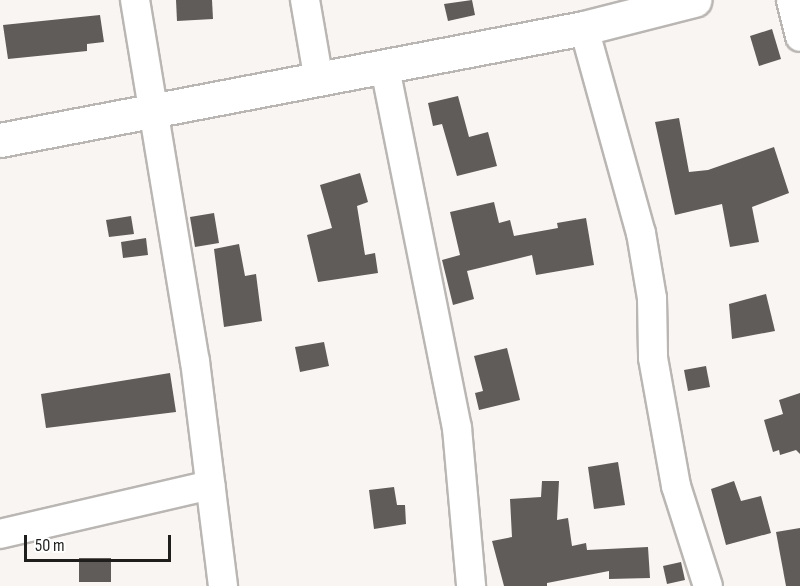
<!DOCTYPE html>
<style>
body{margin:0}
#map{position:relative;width:800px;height:586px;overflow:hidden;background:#f9f5f2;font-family:"Sofia Sans Condensed",sans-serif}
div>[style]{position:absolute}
.building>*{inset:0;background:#605c59}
.roads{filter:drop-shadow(2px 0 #b9b6b3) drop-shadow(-2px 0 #b9b6b3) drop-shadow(0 2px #b9b6b3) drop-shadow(0 -2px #b9b6b3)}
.minor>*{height:28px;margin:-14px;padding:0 14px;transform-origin:14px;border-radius:14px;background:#fff}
.major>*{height:33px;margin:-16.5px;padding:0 16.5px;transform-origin:16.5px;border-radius:16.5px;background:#fff}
span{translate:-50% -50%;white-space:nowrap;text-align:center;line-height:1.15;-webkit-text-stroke:6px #fff;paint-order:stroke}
.scale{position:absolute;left:24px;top:535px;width:147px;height:27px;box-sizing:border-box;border:3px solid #1f1e1c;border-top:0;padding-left:8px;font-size:18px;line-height:21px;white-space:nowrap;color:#1f1e1c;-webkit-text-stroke:4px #fff;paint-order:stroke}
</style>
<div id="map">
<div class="building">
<div style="clip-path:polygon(176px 0,212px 0,213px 19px,177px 21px)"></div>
<div style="clip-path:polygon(472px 0,475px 15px,448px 21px,444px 4px)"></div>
<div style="clip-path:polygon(100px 15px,104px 42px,87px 44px,87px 51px,8px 59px,3px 25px)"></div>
<div style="clip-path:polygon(772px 29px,781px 59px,759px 66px,750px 36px)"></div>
<div style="clip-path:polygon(458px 96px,469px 137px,488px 132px,497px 166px,457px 176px,442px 124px,433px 126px,428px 103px)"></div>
<div style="clip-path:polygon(679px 118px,689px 172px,708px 170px,774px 147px,789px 193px,752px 207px,759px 242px,730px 247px,722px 204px,675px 215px,655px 122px)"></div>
<div style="clip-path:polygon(360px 173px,368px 202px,357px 206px,365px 255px,375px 253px,378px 273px,318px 282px,307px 235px,332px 228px,320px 185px)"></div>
<div style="clip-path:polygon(494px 202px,499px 223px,510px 220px,514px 236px,558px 228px,557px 223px,586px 218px,594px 265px,536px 275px,532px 255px,467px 271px,474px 299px,453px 305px,442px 260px,460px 255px,450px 212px)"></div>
<div style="clip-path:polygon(214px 213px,219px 243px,195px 247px,190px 217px)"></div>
<div style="clip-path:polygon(131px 216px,134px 234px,109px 237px,106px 220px)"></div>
<div style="clip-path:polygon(146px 238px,148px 255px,123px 258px,121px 242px)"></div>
<div style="clip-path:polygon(239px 244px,245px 276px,256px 274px,262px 321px,224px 327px,214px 249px)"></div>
<div style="clip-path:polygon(766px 294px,775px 331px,732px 339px,729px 304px)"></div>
<div style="clip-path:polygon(324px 342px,329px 366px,300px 372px,295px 347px)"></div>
<div style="clip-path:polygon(507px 348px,520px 400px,479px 410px,475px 393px,483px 391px,474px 356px)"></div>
<div style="clip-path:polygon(706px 366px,710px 387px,688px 391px,684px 370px)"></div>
<div style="clip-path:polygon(170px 373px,176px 412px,46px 428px,41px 394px)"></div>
<div style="clip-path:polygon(800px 393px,800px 454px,796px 450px,780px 455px,779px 450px,773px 452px,764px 420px,783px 414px,779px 400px)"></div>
<div style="clip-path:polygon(618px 462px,625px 505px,594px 509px,588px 467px)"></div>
<div style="clip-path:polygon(542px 481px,559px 481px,557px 520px,568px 518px,572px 546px,586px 543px,587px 550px,648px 547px,650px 578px,609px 579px,609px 571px,547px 583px,547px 586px,504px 586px,492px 541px,512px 537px,510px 499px,541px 497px)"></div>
<div style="clip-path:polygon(734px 481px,741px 501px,761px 496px,771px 533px,726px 545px,711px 489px)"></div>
<div style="clip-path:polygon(394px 487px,397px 505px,405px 505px,406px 524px,374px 529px,369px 490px)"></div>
<div style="clip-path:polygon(800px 528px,800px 586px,786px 586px,776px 532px)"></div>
<div style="clip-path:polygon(79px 558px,111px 558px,111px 582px,79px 582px)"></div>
<div style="clip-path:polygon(681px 562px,685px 580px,667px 584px,663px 566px)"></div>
</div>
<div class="roads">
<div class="minor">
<div style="left:135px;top:0;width:366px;rotate:80.6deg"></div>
<div style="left:195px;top:361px;width:227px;rotate:82.9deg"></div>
<div style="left:305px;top:0;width:82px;rotate:80.2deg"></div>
<div style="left:791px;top:0;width:38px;rotate:76deg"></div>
<div style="left:584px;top:28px;width:213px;rotate:74.5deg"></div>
<div style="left:641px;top:233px;width:66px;rotate:80.4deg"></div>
<div style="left:652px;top:298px;width:60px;rotate:89deg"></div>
<div style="left:653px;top:358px;width:130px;rotate:79.8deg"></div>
<div style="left:676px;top:486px;width:105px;rotate:72.3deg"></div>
<div style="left:385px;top:68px;width:367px;rotate:78.7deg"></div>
<div style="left:457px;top:428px;width:159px;rotate:84.9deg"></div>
<div style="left:0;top:534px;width:216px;rotate:-13.1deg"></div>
</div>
<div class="major">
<div style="left:0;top:140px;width:595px;rotate:-10.86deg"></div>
<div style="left:584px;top:28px;width:114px;rotate:-14.3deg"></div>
</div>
</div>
<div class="scale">50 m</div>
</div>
